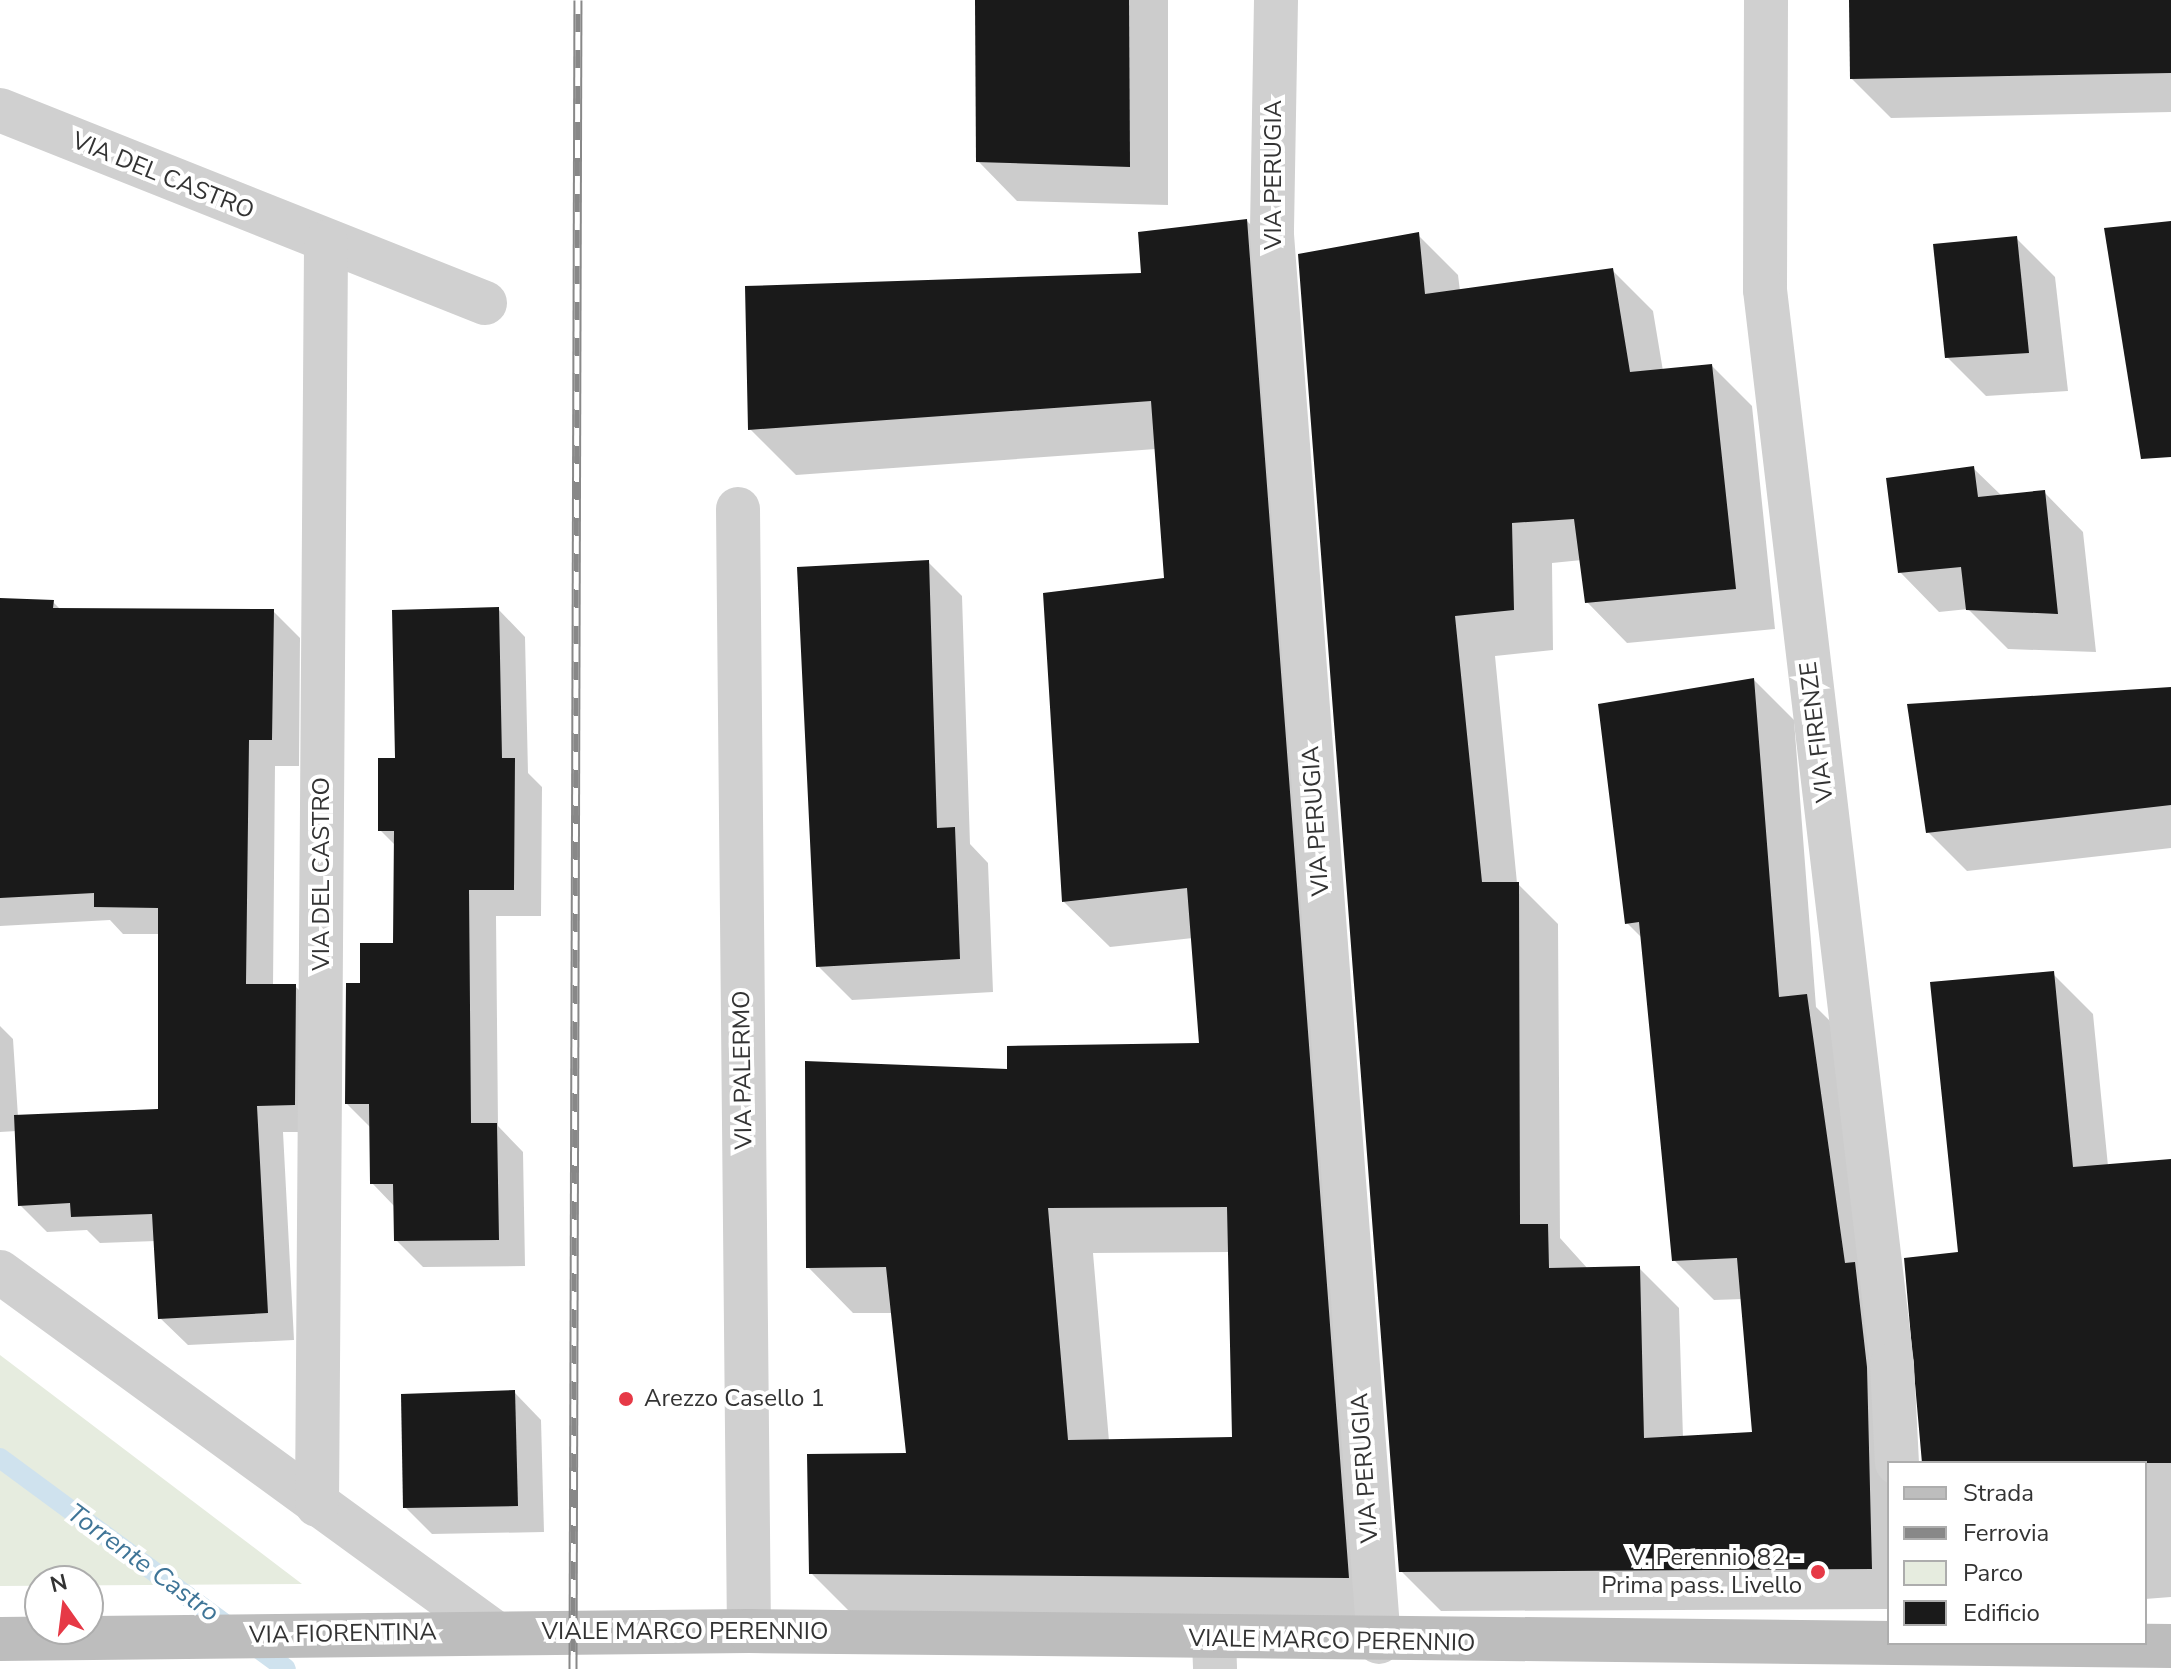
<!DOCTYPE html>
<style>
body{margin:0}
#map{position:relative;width:2171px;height:1669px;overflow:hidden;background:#fff;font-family:"Nunito Sans",sans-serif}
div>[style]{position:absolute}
.green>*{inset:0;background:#e6ecdf}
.shadow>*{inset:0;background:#0003}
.stream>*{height:20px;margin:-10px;padding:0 10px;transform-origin:10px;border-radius:10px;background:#cfe2ee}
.building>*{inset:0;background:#1a1a1a}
.street>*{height:44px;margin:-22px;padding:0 22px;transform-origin:22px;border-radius:22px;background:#d0d0d0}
.secondary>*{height:44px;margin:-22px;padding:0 22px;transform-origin:22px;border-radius:22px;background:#bdbdbd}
.rail>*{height:9px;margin-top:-4.5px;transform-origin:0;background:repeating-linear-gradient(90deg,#fff 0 18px,#888 0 36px);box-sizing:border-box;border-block:2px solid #888}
.dots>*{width:22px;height:22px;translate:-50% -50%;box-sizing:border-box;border:4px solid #fff;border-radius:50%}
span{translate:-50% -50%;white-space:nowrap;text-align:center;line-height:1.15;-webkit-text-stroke:8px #fff;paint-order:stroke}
.street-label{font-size:24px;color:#333}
.poi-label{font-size:24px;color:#333}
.left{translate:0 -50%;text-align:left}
.right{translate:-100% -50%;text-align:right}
.water-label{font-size:26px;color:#3f7597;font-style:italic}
.legend{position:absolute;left:1887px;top:1461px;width:260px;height:184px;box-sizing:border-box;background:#fff;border:2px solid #adadad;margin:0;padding:10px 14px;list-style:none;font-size:24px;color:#333}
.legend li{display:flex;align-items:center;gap:16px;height:40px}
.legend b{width:40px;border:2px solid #adadad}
.north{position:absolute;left:24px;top:1565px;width:80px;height:80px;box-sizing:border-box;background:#fff;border:2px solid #adadad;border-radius:50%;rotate:346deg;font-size:22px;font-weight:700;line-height:32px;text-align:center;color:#333}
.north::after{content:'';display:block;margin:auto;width:28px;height:36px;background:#e63946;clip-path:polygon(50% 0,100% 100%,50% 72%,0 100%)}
</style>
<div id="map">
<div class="green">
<div style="clip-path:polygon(0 1355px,302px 1584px,0 1586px)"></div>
</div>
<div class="shadow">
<div style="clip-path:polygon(977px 0,1168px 0,1168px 205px,1017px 201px,978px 161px)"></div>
<div style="clip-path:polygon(1851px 0,2171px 0,2171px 112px,1891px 118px,1852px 79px)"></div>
<div style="clip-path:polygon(evenodd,1247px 221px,1292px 267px,1394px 1623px,857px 1619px,811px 1573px,909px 1455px,893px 1313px,853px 1313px,808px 1267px,1201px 1045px,1193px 938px,1110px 947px,1064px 902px,1166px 580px,1156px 449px,796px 475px,750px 429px,1143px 275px,1247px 221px,1230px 1252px,1234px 1439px,1109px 1441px,1093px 1253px,1230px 1252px)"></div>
<div style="clip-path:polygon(1418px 235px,1458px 275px,1460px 291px,1612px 270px,1653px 311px,1663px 371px,1712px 366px,1752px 406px,1775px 629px,1627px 643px,1587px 602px,1582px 560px,1552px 563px,1553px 650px,1495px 656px,1517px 883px,1558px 924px,1560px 1238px,1588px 1269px,1639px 1268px,1679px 1308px,1683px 1438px,1754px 1434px,1743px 1299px,1714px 1300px,1674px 1260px,1643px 939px,1627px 923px,1754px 680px,1794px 720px,1816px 1007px,1846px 1037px,1889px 1463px,1889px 1609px,1441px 1611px,1401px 1571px)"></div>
<div style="clip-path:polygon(2016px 238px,2055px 277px,2068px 391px,1986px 396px,1947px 357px)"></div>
<div style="clip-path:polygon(1973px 468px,2002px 496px,2044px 492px,2083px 532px,2096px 652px,2008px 649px,1968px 609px,1939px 612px,1900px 572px)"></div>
<div style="clip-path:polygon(928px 562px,962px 596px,970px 844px,988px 863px,993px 992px,852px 1000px,818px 966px)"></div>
<div style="clip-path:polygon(0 600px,53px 602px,61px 610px,273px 611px,300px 638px,299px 766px,275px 766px,273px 986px,295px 986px,322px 1013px,321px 1132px,283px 1132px,294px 1340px,188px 1345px,160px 1318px,156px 1241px,100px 1243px,87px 1230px,47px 1232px,20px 1205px,17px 1131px,0 1132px,0 1026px,13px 1039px,18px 1117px,160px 1111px,160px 934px,123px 934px,110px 920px,0 926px)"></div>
<div style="clip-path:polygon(498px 609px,525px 637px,528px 773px,542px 787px,541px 916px,496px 916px,498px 1126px,523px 1152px,525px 1266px,423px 1267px,396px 1240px,395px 1207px,372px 1183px,371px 1128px,347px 1104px,395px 945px,396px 846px,380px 830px,397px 760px)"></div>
<div style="clip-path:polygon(2171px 689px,2171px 848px,1967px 871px,1928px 832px)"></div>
<div style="clip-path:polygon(2053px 974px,2093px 1014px,2108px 1166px,2171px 1161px,2171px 1597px,2145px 1599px,2145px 1463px,1924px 1463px,1961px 1254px)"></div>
<div style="clip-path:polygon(514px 1392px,541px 1420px,544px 1532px,432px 1534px,405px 1507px)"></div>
</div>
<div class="stream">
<div style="left:0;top:1458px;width:355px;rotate:36.4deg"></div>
</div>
<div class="building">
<div style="clip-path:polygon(975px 0,1129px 0,1130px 167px,976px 162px)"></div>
<div style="clip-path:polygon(1849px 0,2171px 0,2171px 73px,1850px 79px)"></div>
<div style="clip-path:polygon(evenodd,1247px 219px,1349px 1578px,809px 1574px,807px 1454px,906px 1453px,886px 1267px,806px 1268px,805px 1061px,1007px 1069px,1007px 1046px,1199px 1043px,1187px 888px,1062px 902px,1043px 593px,1164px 578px,1151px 401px,748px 430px,745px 286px,1141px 273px,1138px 232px,1247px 219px,1227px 1207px,1232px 1437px,1068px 1440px,1048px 1208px,1227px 1207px)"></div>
<div style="clip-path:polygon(2171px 221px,2171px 457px,2141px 459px,2104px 228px)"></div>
<div style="clip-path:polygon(1419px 232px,1425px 294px,1613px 268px,1630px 372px,1712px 364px,1736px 589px,1585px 603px,1574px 519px,1512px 523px,1514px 610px,1455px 616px,1482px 882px,1519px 882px,1520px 1224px,1548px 1224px,1549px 1268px,1640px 1266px,1644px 1438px,1752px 1432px,1737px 1258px,1672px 1261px,1639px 922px,1625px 924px,1598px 704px,1754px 678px,1779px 997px,1807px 994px,1845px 1263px,1855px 1262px,1867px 1367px,1872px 1569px,1399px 1572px,1298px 254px)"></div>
<div style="clip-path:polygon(2017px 236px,2029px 353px,1945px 358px,1933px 244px)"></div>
<div style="clip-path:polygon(1974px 466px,1978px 497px,2045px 490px,2058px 614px,1966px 610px,1961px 567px,1898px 573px,1886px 478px)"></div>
<div style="clip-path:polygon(929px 560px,937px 828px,955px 827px,960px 959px,816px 967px,797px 567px)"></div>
<div style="clip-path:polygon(0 598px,54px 600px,53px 608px,274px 609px,272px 740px,249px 740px,246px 984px,296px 984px,295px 1105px,257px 1106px,268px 1313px,158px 1319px,152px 1214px,71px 1217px,70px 1203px,18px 1206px,14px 1115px,158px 1109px,158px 908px,94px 907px,94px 893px,0 898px)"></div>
<div style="clip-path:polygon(499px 607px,502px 758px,515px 758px,514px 890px,469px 890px,471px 1123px,497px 1123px,499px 1240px,394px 1241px,393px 1184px,370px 1184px,369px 1104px,345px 1104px,346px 983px,360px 983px,360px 943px,393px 943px,394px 831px,378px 831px,378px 758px,395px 758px,392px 610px)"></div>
<div style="clip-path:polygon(2171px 687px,2171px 805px,1926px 833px,1907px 704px)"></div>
<div style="clip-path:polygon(2054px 971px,2073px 1167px,2171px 1159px,2171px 1463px,1922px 1463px,1904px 1258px,1958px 1252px,1930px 982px)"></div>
<div style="clip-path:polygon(515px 1390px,518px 1506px,403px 1508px,401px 1394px)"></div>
</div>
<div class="street">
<div style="left:1276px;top:0;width:235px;rotate:91deg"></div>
<div style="left:1272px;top:235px;width:1411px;rotate:85.65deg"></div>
<div style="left:1766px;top:0;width:290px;rotate:90.2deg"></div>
<div style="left:1765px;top:290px;width:1082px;rotate:83.26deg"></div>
<div style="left:1892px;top:1365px;width:98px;rotate:87.1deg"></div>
<div style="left:0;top:110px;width:522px;rotate:21.7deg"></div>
<div style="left:738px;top:509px;width:1122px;rotate:89.44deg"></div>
<div style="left:0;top:1272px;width:611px;rotate:36.08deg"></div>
<div style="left:317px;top:1505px;width:1263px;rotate:-89.59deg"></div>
<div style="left:1214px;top:1639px;width:30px;rotate:88deg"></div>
</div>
<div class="secondary">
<div style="left:0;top:1639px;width:749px;rotate:-0.61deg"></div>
<div style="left:749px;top:1631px;width:1422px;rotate:0.6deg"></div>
</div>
<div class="rail">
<div style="left:573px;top:1669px;width:1669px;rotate:-89.83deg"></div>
</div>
<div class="dots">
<div style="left:626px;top:1399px;background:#e63946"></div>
<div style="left:1818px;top:1572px;background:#e63946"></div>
</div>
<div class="street-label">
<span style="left:1274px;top:175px;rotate:-90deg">VIA PERUGIA</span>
<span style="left:163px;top:176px;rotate:22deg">VIA DEL CASTRO</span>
<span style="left:1817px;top:732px;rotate:-97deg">VIA FIRENZE</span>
<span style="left:1316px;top:821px;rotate:-94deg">VIA PERUGIA</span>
<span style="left:322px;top:874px;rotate:-90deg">VIA DEL CASTRO</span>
<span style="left:743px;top:1070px;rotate:-91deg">VIA PALERMO</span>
<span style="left:1365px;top:1468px;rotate:-94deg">VIA PERUGIA</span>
<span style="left:685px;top:1632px">VIALE MARCO PERENNIO</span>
<span style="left:343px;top:1634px;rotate:-1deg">VIA FIORENTINA</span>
<span style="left:1332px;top:1641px;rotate:1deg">VIALE MARCO PERENNIO</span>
</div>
<div class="poi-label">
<span class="left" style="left:644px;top:1399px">Arezzo Casello 1</span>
<span class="right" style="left:1802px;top:1572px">V. Perennio 82 -<br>Prima pass. Livello</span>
</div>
<div class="water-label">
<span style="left:143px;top:1563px;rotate:36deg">Torrente Castro</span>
</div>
<ul class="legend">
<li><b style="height:10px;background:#bdbdbd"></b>Strada</li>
<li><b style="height:10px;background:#888"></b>Ferrovia</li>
<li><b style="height:22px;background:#e6ecdf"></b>Parco</li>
<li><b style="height:22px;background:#1a1a1a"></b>Edificio</li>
</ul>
<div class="north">N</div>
</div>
